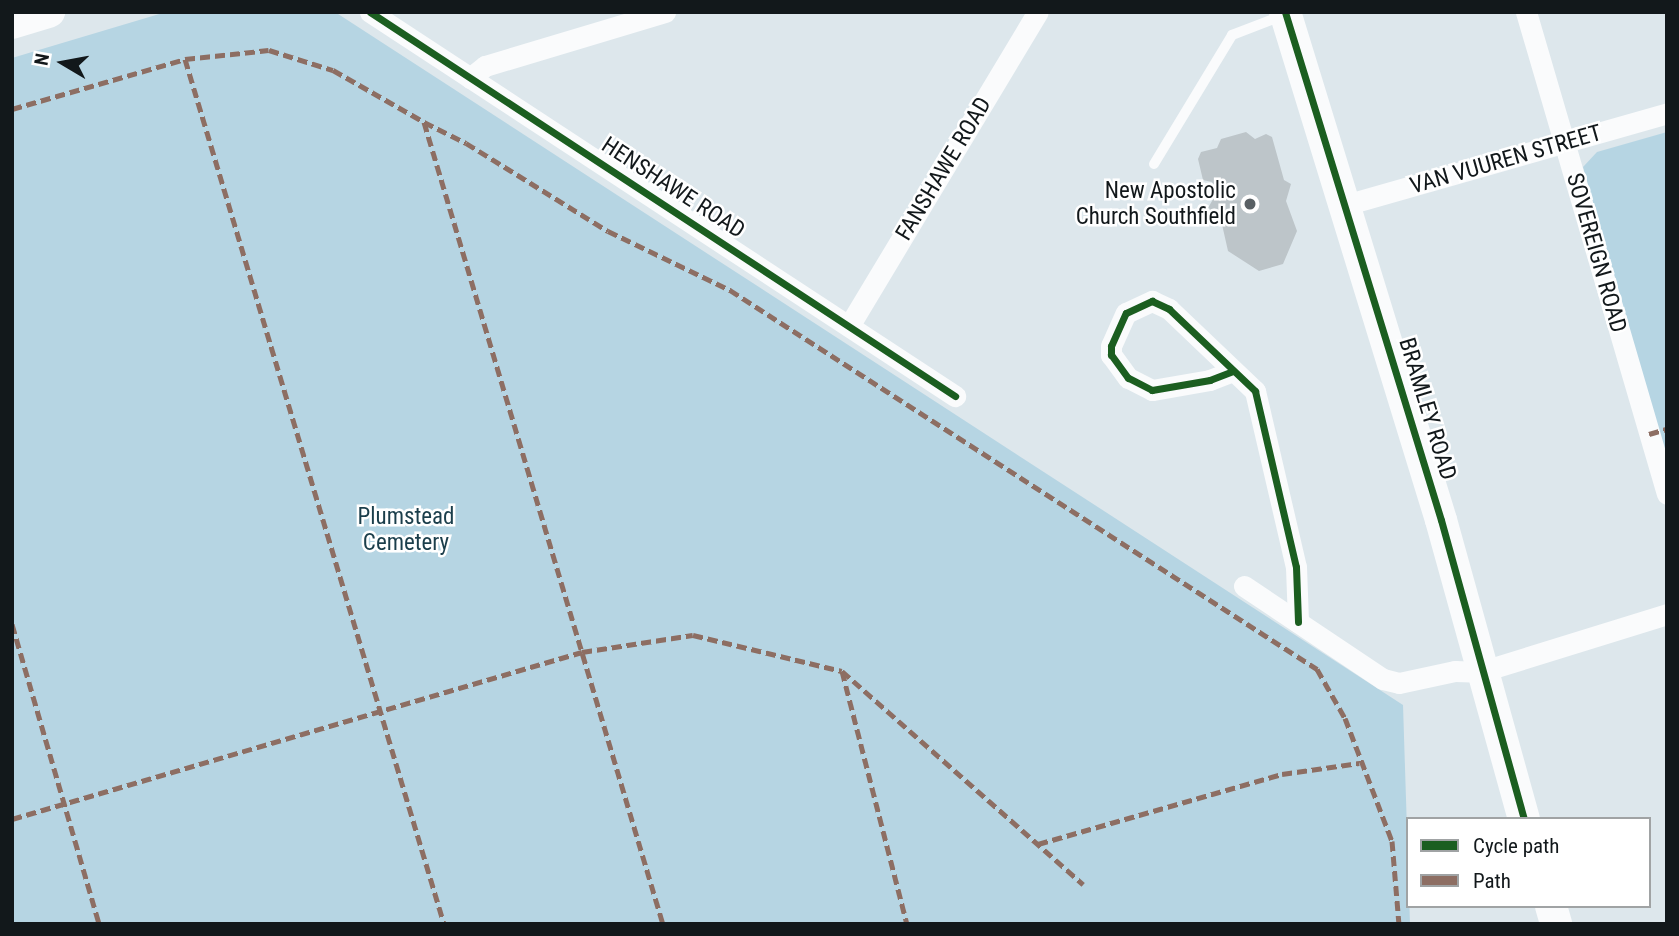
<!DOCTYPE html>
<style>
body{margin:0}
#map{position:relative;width:1679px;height:936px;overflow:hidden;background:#dde7ec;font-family:"Roboto Condensed",sans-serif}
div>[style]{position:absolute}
.green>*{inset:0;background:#b6d5e3}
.building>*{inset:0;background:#bdc5c9}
.lane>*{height:10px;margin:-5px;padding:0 5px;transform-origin:5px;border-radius:5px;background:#fafbfc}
.street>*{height:21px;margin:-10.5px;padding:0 10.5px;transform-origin:10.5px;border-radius:10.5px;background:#fafbfc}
.secondary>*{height:32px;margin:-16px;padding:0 16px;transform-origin:16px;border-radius:16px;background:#fafbfc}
.quiet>*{height:5px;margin-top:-2.5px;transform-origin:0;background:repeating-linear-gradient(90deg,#8d6e63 0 10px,transparent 0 15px)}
.cycleway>*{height:7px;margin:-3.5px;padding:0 3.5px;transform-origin:3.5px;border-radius:3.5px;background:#1b5e20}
.dots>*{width:19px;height:19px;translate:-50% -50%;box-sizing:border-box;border:4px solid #fff;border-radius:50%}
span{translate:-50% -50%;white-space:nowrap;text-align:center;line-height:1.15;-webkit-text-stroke:5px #fff;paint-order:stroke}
.street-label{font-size:23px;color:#12181b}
.poi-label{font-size:23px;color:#12181b}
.right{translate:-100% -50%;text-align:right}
.park-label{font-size:23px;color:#1b3e4b}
.frame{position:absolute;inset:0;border:14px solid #12181b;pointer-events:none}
.legend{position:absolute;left:1406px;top:817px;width:245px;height:91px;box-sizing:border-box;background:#fff;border:2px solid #a0a3a4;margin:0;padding:9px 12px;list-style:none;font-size:21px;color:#12181b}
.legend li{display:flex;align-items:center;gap:14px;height:35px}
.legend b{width:35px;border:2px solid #a0a3a4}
.north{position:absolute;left:28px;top:28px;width:70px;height:70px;-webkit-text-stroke:5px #fff;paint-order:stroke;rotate:280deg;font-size:19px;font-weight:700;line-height:28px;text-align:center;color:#12181b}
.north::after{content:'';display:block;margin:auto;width:24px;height:32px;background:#12181b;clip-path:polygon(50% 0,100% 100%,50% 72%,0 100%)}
</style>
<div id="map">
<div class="green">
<div style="clip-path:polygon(166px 12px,335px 12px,1403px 705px,1410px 924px,12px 924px,12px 58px)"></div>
<div style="clip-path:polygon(1667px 132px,1667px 461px,1583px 167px,1597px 152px)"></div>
</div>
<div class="building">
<div style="clip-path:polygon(1246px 132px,1255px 139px,1266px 134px,1272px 137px,1284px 180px,1291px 184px,1286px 201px,1297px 231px,1283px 264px,1259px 271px,1228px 251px,1221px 220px,1208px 208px,1216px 194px,1212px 182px,1203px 180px,1198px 159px,1201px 152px,1217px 148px,1221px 139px)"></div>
</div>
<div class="lane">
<div style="left:1154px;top:164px;width:151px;rotate:-58.8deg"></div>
<div style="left:1232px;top:35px;width:56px;rotate:-21deg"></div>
</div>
<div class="street">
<div style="left:370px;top:12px;width:700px;rotate:33.28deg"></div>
<div style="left:1526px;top:12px;width:502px;rotate:73.69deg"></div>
<div style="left:470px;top:78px;width:19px;rotate:-39deg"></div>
<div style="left:485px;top:66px;width:188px;rotate:-16.7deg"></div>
<div style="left:1345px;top:205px;width:335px;rotate:-15.9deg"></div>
<div style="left:849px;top:326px;width:366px;rotate:-59deg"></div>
<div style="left:1233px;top:371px;width:25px;rotate:159deg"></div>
<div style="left:1210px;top:380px;width:59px;rotate:170.2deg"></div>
<div style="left:1152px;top:390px;width:27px;rotate:-153deg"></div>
<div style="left:1128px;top:378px;width:29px;rotate:-126deg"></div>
<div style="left:1111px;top:355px;width:9px;rotate:-90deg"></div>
<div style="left:1111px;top:346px;width:36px;rotate:-66deg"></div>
<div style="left:1126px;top:313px;width:29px;rotate:-25deg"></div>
<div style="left:1152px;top:301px;width:19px;rotate:25deg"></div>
<div style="left:1169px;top:309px;width:119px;rotate:43.6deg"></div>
<div style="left:1255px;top:391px;width:181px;rotate:76.9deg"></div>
<div style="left:1296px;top:567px;width:55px;rotate:87.9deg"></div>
<div style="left:1244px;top:586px;width:167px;rotate:33.8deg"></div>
<div style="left:1383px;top:679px;width:16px;rotate:14deg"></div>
<div style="left:1399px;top:683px;width:57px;rotate:-12.1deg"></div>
<div style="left:1455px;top:671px;width:25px;rotate:2deg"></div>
<div style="left:1480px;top:672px;width:196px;rotate:-17.2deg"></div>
</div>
<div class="secondary">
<div style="left:1285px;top:12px;width:531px;rotate:72.93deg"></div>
<div style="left:1441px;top:520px;width:310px;rotate:74.5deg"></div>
<div style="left:12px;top:23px;width:39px;rotate:-17deg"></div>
<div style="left:1551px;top:906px;width:19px;rotate:74deg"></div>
</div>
<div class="quiet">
<div style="left:185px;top:59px;width:903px;rotate:73.33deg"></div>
<div style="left:12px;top:109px;width:180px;rotate:-16.1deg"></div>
<div style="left:185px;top:59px;width:84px;rotate:-6.1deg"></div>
<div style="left:269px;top:50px;width:67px;rotate:17.4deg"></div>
<div style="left:333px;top:70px;width:105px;rotate:29.7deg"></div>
<div style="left:424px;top:122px;width:837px;rotate:73.41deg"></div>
<div style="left:424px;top:122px;width:47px;rotate:26.6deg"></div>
<div style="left:466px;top:143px;width:167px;rotate:31.8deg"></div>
<div style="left:608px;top:231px;width:136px;rotate:25.8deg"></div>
<div style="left:730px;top:290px;width:699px;rotate:32.85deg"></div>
<div style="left:1317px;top:669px;width:56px;rotate:60.3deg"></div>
<div style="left:1345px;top:718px;width:132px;rotate:69.1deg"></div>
<div style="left:1392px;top:841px;width:83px;rotate:85.2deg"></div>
<div style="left:1649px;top:434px;width:19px;rotate:-16deg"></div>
<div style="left:12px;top:624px;width:312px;rotate:73.8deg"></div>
<div style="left:842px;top:671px;width:261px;rotate:75.6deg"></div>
<div style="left:12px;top:819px;width:594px;rotate:-16.33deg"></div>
<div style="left:582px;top:652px;width:112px;rotate:-8.7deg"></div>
<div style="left:693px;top:635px;width:153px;rotate:13.6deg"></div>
<div style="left:842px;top:671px;width:322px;rotate:41.5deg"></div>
<div style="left:1038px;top:844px;width:254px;rotate:-16deg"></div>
<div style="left:1282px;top:774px;width:78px;rotate:-8.1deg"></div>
</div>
<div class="cycleway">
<div style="left:370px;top:12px;width:700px;rotate:33.28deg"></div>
<div style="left:1285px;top:12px;width:531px;rotate:72.93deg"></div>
<div style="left:1441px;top:520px;width:310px;rotate:74.5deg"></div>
<div style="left:1233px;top:371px;width:25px;rotate:159deg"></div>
<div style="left:1210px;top:380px;width:59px;rotate:170.2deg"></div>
<div style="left:1152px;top:390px;width:27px;rotate:-153deg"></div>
<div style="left:1128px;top:378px;width:29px;rotate:-126deg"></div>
<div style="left:1111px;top:355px;width:9px;rotate:-90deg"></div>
<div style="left:1111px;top:346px;width:36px;rotate:-66deg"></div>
<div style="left:1126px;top:313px;width:29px;rotate:-25deg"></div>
<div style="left:1152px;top:301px;width:19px;rotate:25deg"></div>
<div style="left:1169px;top:309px;width:119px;rotate:43.6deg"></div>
<div style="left:1255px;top:391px;width:181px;rotate:76.9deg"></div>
<div style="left:1296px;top:567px;width:55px;rotate:87.9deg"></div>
</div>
<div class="dots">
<div style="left:1250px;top:204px;background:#596064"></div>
</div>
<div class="street-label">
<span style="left:1506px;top:160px;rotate:-16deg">VAN VUUREN STREET</span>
<span style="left:944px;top:169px;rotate:-59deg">FANSHAWE ROAD</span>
<span style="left:673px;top:188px;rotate:33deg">HENSHAWE ROAD</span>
<span style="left:1596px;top:253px;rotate:74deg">SOVEREIGN ROAD</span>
<span style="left:1427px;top:409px;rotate:73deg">BRAMLEY ROAD</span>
</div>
<div class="poi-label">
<span class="right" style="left:1236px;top:204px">New Apostolic<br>Church Southfield</span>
</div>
<div class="park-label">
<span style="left:406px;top:530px">Plumstead<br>Cemetery</span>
</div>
<div class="frame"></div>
<ul class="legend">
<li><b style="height:9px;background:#1b5e20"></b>Cycle path</li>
<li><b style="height:9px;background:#8d6e63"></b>Path</li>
</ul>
<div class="north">N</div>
</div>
